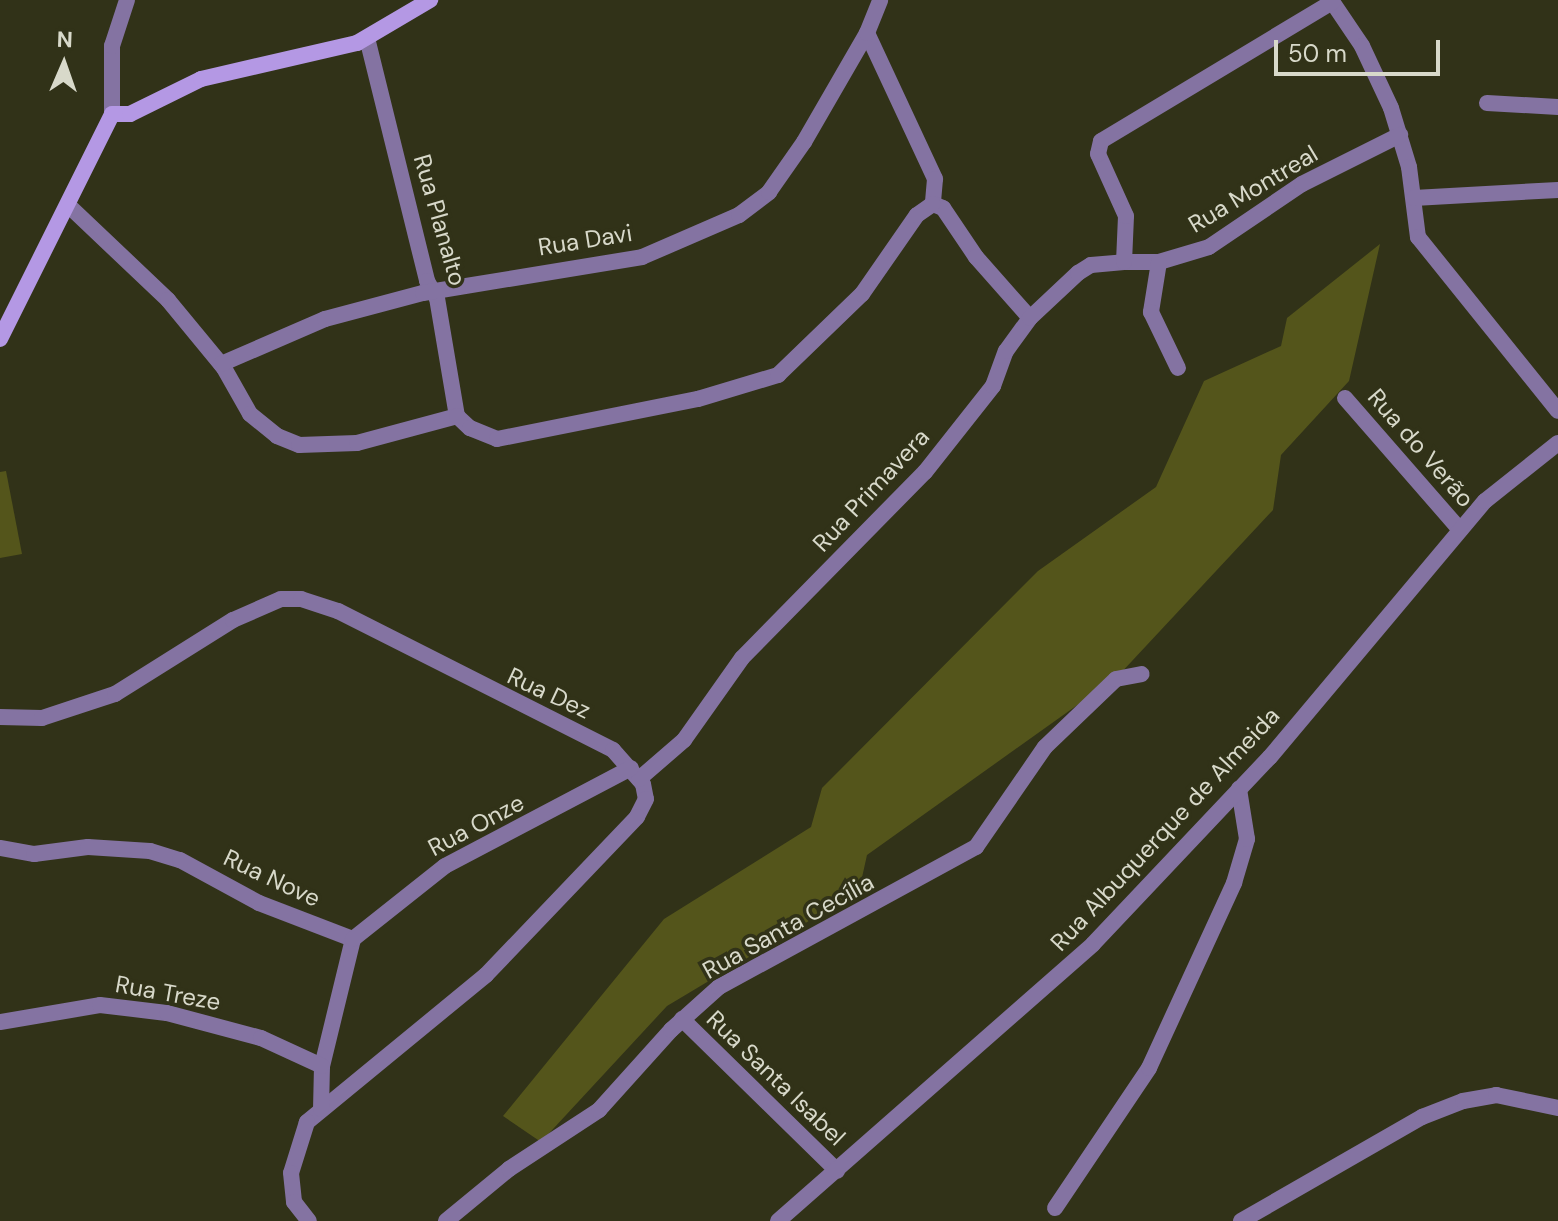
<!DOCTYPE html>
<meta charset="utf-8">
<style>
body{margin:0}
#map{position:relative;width:1558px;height:1221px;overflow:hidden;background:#313218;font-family:"DM Sans",sans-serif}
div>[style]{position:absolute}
.green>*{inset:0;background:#54551b}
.street>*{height:16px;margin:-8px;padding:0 8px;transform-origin:8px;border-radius:8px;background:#8473a2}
.secondary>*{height:16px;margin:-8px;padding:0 8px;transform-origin:8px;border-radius:8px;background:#b498e4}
span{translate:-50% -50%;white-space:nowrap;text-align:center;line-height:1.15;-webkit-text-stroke:7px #313218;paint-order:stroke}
.street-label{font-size:24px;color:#d8d9ca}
.north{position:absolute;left:24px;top:24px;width:80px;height:80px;-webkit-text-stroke:6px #313218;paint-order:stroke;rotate:2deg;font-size:22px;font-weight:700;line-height:32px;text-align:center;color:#d8d9ca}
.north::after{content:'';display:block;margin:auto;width:28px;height:36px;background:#d8d9ca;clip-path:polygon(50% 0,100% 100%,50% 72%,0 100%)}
.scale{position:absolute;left:1274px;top:40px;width:166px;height:36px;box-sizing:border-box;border:4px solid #d8d9ca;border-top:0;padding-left:10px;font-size:24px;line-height:28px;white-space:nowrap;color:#d8d9ca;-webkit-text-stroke:6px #313218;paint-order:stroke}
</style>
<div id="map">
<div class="green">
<div style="clip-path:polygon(1380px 244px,1349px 381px,1281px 455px,1273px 510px,1118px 676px,867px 855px,859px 891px,667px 1006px,541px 1142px,503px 1116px,664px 919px,811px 827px,822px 788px,1038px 571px,1156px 487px,1204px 381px,1281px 346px,1287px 318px)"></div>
<div style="clip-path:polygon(6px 471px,22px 554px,0 558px,0 472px)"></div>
</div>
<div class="street">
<div style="left:1331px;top:0;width:55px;rotate:56deg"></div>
<div style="left:1362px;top:46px;width:68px;rotate:64.9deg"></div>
<div style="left:1391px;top:108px;width:62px;rotate:73deg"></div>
<div style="left:1409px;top:167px;width:71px;rotate:82.7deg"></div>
<div style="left:1418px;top:237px;width:223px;rotate:51.2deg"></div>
<div style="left:867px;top:33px;width:161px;rotate:65deg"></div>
<div style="left:935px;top:179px;width:25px;rotate:95deg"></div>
<div style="left:933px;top:204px;width:11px;rotate:22deg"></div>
<div style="left:943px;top:208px;width:59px;rotate:56deg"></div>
<div style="left:976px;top:257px;width:81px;rotate:48.5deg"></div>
<div style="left:367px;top:38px;width:250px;rotate:76.1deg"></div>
<div style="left:427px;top:281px;width:20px;rotate:60deg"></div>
<div style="left:437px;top:298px;width:120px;rotate:80.4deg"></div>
<div style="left:1487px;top:103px;width:71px;rotate:3.2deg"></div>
<div style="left:112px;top:114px;width:68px;rotate:-90deg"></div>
<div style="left:112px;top:46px;width:48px;rotate:-71.9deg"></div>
<div style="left:1414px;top:198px;width:144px;rotate:-3.2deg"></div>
<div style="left:68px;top:205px;width:138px;rotate:43.5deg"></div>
<div style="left:168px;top:300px;width:88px;rotate:50.5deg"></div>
<div style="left:224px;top:368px;width:53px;rotate:60.5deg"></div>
<div style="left:250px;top:414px;width:35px;rotate:39deg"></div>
<div style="left:277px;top:436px;width:24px;rotate:22deg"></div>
<div style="left:299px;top:445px;width:58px;rotate:-2deg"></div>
<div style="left:357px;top:443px;width:104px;rotate:-15.1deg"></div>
<div style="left:1124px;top:262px;width:35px"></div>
<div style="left:1159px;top:262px;width:52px;rotate:-16.7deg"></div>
<div style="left:1209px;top:247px;width:112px;rotate:-34.1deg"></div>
<div style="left:1302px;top:184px;width:110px;rotate:-26.6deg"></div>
<div style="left:1159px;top:262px;width:51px;rotate:99.1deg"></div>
<div style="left:1151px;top:312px;width:62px;rotate:64.3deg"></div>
<div style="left:221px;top:364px;width:113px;rotate:-23.4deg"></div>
<div style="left:325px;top:319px;width:101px;rotate:-14.9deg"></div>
<div style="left:423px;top:293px;width:222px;rotate:-9.3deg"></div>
<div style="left:642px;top:257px;width:106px;rotate:-23.4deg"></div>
<div style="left:739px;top:215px;width:38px;rotate:-37deg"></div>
<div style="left:769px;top:192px;width:61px;rotate:-55deg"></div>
<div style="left:804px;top:142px;width:126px;rotate:-60deg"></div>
<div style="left:867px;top:33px;width:35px;rotate:-68deg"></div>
<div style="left:1345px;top:398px;width:175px;rotate:48.9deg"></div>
<div style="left:457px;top:416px;width:18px;rotate:43deg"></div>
<div style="left:470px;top:428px;width:29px;rotate:22deg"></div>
<div style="left:497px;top:439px;width:205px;rotate:-11.3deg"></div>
<div style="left:698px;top:399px;width:84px;rotate:-16.7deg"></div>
<div style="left:778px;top:375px;width:117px;rotate:-44deg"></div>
<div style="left:862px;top:294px;width:96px;rotate:-55.2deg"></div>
<div style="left:917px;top:215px;width:19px;rotate:-35deg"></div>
<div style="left:0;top:717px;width:42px;rotate:1.4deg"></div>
<div style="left:42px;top:718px;width:77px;rotate:-18.2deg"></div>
<div style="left:115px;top:694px;width:139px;rotate:-32.1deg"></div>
<div style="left:233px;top:620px;width:52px;rotate:-23.6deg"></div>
<div style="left:281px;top:599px;width:20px"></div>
<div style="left:301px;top:599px;width:39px;rotate:18deg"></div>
<div style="left:338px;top:611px;width:308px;rotate:26.8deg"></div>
<div style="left:613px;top:750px;width:45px;rotate:48.6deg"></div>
<div style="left:643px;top:784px;width:15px;rotate:79deg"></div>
<div style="left:646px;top:799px;width:20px;rotate:117deg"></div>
<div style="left:637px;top:817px;width:219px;rotate:133.7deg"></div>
<div style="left:486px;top:975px;width:232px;rotate:140.6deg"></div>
<div style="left:307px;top:1122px;width:53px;rotate:107.4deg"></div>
<div style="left:291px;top:1173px;width:29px;rotate:84deg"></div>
<div style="left:294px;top:1202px;width:24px;rotate:52deg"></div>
<div style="left:639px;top:779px;width:60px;rotate:-40.9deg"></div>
<div style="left:684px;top:740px;width:100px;rotate:-54.7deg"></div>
<div style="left:742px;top:658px;width:261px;rotate:-45.5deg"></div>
<div style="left:925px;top:472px;width:110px;rotate:-51.7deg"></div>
<div style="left:993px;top:386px;width:37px;rotate:-70deg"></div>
<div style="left:1006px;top:351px;width:41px;rotate:-54deg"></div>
<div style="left:1030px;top:318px;width:66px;rotate:-43.2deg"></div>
<div style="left:1078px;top:273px;width:15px;rotate:-32deg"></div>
<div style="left:1091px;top:265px;width:33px;rotate:-5deg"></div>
<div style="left:1124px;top:262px;width:46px;rotate:-87.5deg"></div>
<div style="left:1126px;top:216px;width:68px;rotate:-114.3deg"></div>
<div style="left:1098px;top:154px;width:13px;rotate:-77deg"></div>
<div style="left:1101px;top:141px;width:270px;rotate:-31deg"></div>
<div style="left:0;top:848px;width:35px;rotate:10deg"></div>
<div style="left:34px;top:854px;width:54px;rotate:-7.4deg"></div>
<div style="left:88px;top:847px;width:62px;rotate:3.7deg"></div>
<div style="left:150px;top:851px;width:31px;rotate:17deg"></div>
<div style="left:180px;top:860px;width:90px;rotate:28.6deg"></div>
<div style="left:259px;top:903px;width:101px;rotate:21deg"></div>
<div style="left:353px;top:939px;width:131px;rotate:103.7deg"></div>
<div style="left:322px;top:1066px;width:43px;rotate:91.3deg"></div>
<div style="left:353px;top:939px;width:117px;rotate:-38.4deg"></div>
<div style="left:445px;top:866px;width:210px;rotate:-27.8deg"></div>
<div style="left:682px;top:1019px;width:217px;rotate:44.4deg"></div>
<div style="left:0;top:1022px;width:101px;rotate:-9.6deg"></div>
<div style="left:100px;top:1005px;width:67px;rotate:6.8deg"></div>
<div style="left:167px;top:1013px;width:97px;rotate:14.9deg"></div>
<div style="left:261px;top:1038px;width:67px;rotate:24.7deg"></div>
<div style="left:1055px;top:1208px;width:169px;rotate:-56.1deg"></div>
<div style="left:1149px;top:1068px;width:204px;rotate:-65.3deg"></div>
<div style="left:1234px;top:883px;width:46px;rotate:-73.5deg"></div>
<div style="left:1247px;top:839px;width:51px;rotate:-99.1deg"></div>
<div style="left:446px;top:1221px;width:82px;rotate:-39.5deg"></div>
<div style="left:509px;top:1169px;width:108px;rotate:-33.2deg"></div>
<div style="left:599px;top:1110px;width:108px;rotate:-48deg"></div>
<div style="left:671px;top:1030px;width:64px;rotate:-41.9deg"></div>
<div style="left:719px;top:987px;width:293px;rotate:-28.6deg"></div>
<div style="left:976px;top:847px;width:121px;rotate:-55.4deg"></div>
<div style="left:1045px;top:747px;width:98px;rotate:-43.8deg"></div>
<div style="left:1116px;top:679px;width:26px;rotate:-11deg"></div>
<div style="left:778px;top:1221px;width:419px;rotate:-41.3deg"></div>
<div style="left:1093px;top:944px;width:257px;rotate:-46.6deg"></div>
<div style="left:1270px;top:757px;width:334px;rotate:-50deg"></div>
<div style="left:1485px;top:501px;width:93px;rotate:-38.5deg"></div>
<div style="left:1241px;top:1221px;width:209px;rotate:-29.9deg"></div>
<div style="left:1422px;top:1117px;width:44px;rotate:-21.3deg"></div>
<div style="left:1463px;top:1101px;width:34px;rotate:-10deg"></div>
<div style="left:1496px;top:1095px;width:63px;rotate:11.8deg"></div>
</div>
<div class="secondary">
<div style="left:0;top:339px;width:251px;rotate:-63.5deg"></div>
<div style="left:112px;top:114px;width:18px"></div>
<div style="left:130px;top:114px;width:79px;rotate:-26.2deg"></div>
<div style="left:201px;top:79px;width:160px;rotate:-13deg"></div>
<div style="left:357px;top:43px;width:85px;rotate:-30.5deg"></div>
</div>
<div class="street-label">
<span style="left:1253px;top:189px;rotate:-31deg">Rua Montreal</span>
<span style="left:440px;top:220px;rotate:74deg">Rua Planalto</span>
<span style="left:585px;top:240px;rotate:-9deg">Rua Davi</span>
<span style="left:1421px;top:448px;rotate:49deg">Rua do Verão</span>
<span style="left:871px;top:490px;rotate:-47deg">Rua Primavera</span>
<span style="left:549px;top:693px;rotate:25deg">Rua Dez</span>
<span style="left:476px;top:825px;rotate:-28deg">Rua Onze</span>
<span style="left:1165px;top:829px;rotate:-47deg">Rua Albuquerque de Almeida</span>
<span style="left:272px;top:878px;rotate:25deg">Rua Nove</span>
<span style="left:788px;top:926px;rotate:-29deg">Rua Santa Cecília</span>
<span style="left:168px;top:993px;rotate:10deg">Rua Treze</span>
<span style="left:776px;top:1078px;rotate:44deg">Rua Santa Isabel</span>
</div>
<div class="north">N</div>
<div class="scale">50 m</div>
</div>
